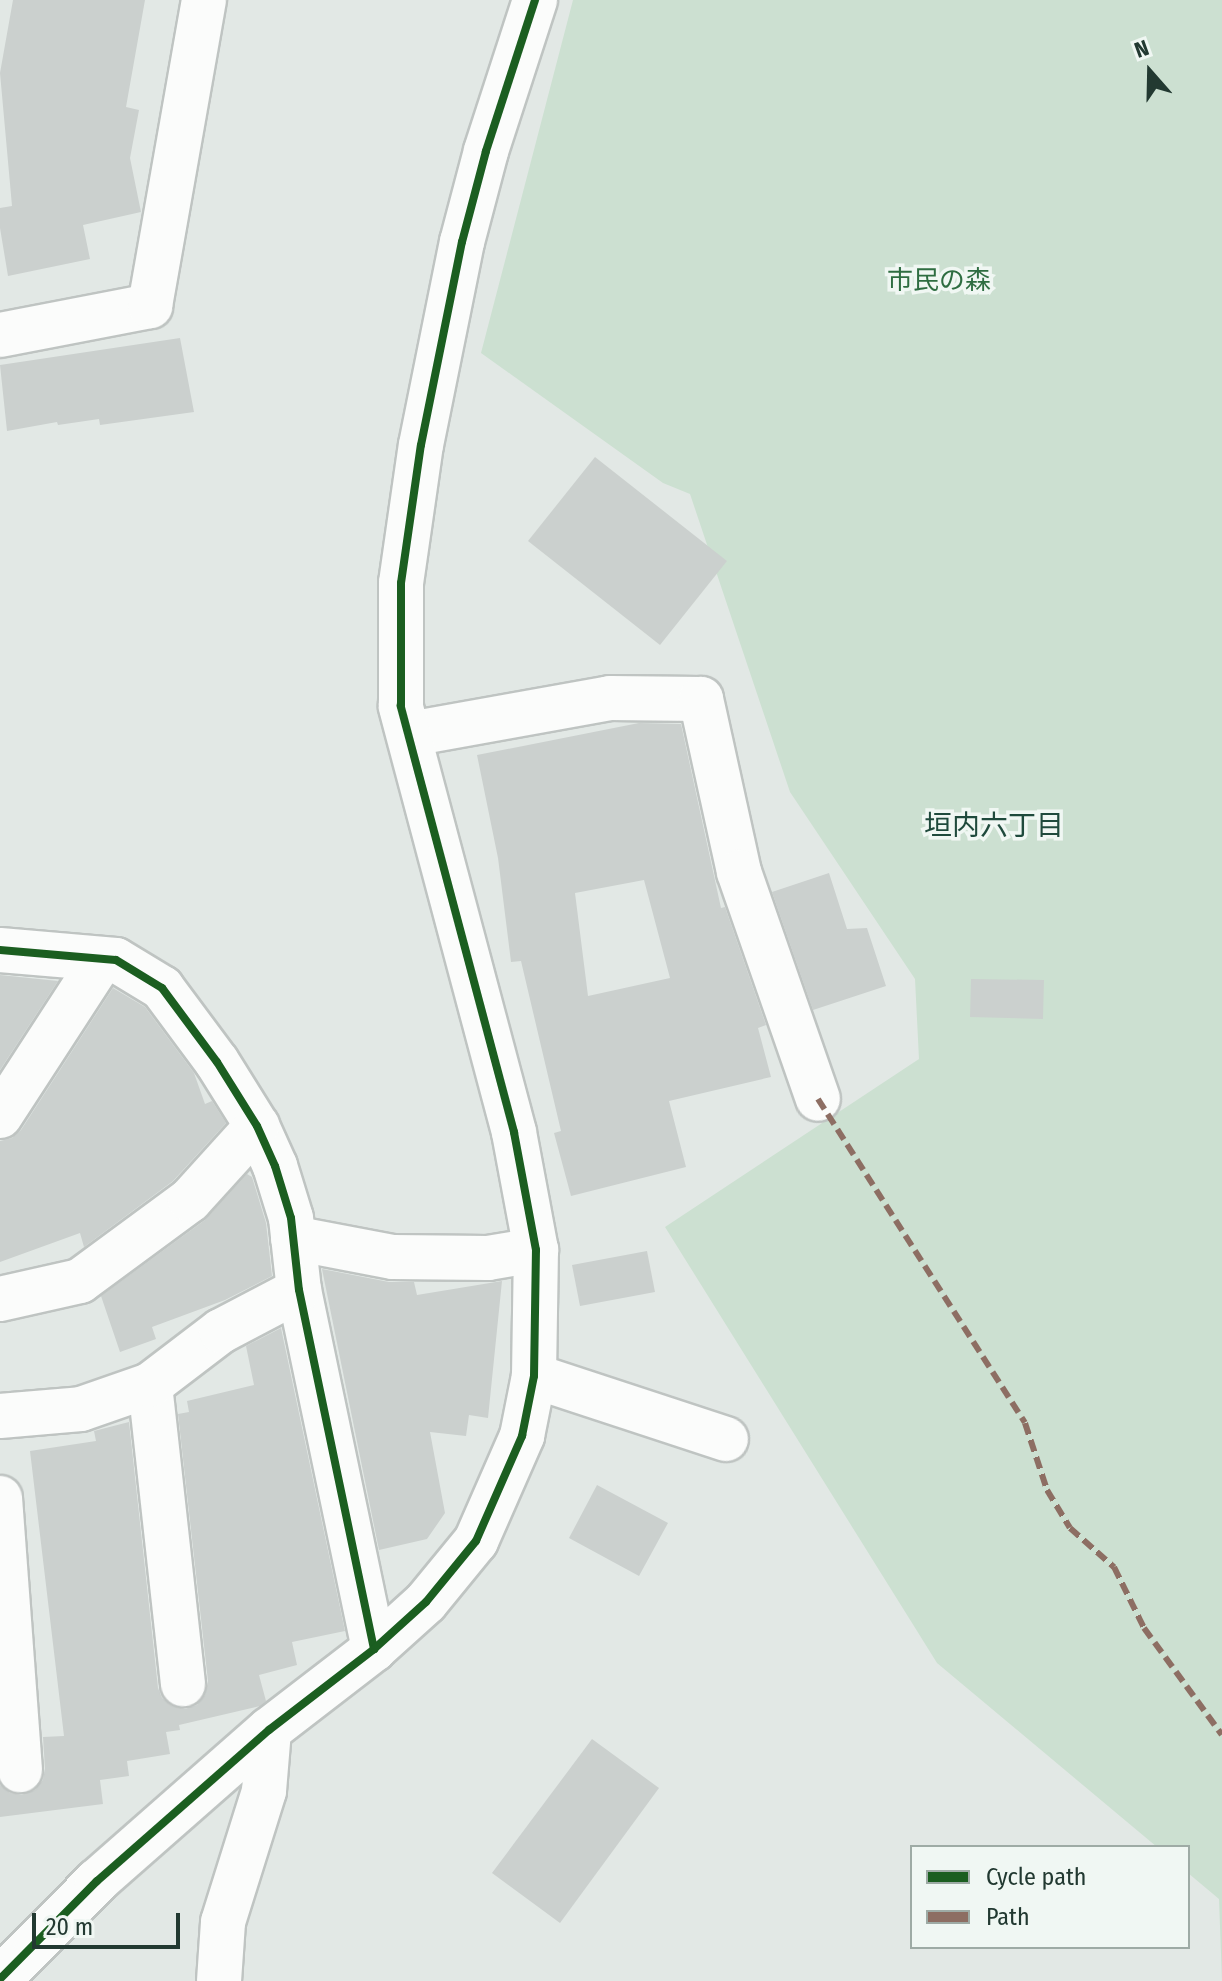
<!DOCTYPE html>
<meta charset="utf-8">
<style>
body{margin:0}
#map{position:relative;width:1222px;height:1981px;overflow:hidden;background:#e2e8e5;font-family:"Fira Sans Condensed","Noto Sans JP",sans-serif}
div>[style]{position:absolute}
.green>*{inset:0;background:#cce0d1}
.building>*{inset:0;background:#cbd0ce}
.roads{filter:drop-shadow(2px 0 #bfc4c2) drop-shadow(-2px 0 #bfc4c2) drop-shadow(0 2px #bfc4c2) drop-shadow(0 -2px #bfc4c2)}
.minor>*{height:44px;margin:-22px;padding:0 22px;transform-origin:22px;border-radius:22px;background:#fbfcfb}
.quiet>*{height:6px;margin-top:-3px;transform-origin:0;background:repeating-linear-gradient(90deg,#8d6e63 0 12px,transparent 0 18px)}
.cycleway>*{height:8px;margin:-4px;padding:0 4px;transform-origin:4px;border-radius:4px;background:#1b5e20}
span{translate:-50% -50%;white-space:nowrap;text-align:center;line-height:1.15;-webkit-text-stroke:7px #f0f7f3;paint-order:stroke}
.park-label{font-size:26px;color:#2e6d41}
.neighbourhood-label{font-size:28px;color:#1f4a3c}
.legend{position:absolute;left:910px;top:1845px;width:280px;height:104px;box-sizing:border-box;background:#f0f7f3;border:2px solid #9eaba5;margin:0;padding:10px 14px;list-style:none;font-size:24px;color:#223931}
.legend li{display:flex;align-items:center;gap:16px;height:40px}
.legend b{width:40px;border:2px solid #9eaba5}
.north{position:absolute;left:1110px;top:32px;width:80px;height:80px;-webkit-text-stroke:6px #f0f7f3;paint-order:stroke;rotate:340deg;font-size:22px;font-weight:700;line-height:32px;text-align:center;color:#223931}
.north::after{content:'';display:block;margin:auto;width:28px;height:36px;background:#223931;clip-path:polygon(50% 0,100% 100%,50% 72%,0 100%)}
.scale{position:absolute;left:32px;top:1913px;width:148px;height:36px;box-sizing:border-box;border:4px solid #223931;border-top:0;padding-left:10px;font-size:24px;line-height:28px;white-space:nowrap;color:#223931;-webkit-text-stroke:6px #f0f7f3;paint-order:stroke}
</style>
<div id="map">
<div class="green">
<div style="clip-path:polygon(573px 0,1222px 0,1222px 1981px,1219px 1899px,1188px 1873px,1188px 1847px,1157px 1847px,937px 1663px,665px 1227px,919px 1059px,915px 979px,790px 792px,690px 494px,663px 483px,481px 353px)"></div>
</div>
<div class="building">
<div style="clip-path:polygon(13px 0,145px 0,126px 107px,139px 110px,130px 158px,141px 212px,83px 225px,90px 259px,8px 276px,0 228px,0 208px,12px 206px,0 73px)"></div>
<div style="clip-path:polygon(180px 338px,194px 412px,100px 425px,99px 419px,58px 425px,57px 422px,7px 431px,0 365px)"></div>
<div style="clip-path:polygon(595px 457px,727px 561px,660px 645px,528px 541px)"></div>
<div style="clip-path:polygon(evenodd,639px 723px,681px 724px,721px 908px,725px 907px,766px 1025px,758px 1028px,771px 1077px,669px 1101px,686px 1167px,571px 1196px,554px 1133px,561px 1131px,521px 961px,511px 962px,498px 858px,477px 755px,639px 723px,644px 880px,670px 978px,588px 996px,575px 893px,644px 880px)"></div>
<div style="clip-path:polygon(829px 873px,847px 929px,867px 928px,886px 986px,813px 1010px,772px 892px)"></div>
<div style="clip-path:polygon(0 975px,58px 981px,0 1070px)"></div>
<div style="clip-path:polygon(971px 979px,1044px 980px,1043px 1019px,970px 1017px)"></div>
<div style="clip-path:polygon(113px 988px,145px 1007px,194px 1073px,205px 1104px,212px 1101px,226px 1123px,173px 1181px,84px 1247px,80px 1233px,0 1262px,0 1141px,12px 1138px,21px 1130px)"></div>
<div style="clip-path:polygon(247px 1174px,252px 1177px,266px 1223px,272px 1276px,225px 1300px,152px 1327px,156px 1339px,120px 1352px,101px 1296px,205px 1220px)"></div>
<div style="clip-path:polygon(647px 1251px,655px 1292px,580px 1306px,572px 1265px)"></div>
<div style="clip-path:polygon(322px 1269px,389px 1282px,414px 1282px,417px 1295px,502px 1281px,488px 1418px,469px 1415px,466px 1436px,430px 1432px,445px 1513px,427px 1539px,379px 1550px)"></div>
<div style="clip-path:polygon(281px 1328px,345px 1631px,292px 1642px,297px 1665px,259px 1675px,266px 1701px,260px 1706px,179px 1725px,180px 1730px,166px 1732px,170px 1754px,127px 1761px,129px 1776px,100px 1780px,103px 1804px,0 1817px,0 1785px,10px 1793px,21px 1795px,35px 1790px,43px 1780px,45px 1769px,43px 1737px,64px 1736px,30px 1451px,96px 1441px,94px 1431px,129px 1422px,158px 1688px,162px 1698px,172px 1706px,185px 1709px,197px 1705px,205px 1695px,208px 1681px,178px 1414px,189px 1412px,187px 1401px,254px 1385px,246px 1346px)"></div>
<div style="clip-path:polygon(597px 1485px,668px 1523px,639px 1576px,569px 1538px)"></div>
<div style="clip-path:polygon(592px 1739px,659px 1788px,560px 1923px,492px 1873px)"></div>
</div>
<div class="roads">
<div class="minor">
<div style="left:0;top:335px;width:153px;rotate:-10.9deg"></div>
<div style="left:150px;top:306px;width:311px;rotate:-80deg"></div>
<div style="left:410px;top:734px;width:203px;rotate:-10.2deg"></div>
<div style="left:610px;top:698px;width:91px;rotate:0.6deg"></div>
<div style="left:701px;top:699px;width:177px;rotate:77.6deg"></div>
<div style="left:739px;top:872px;width:240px;rotate:70.8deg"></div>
<div style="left:0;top:950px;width:116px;rotate:4.9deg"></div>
<div style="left:116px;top:960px;width:54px;rotate:31.3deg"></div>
<div style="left:162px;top:988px;width:92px;rotate:53.4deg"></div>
<div style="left:217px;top:1062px;width:75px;rotate:58deg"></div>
<div style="left:257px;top:1126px;width:44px;rotate:65.8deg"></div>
<div style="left:275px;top:1166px;width:54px;rotate:72.9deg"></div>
<div style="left:291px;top:1218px;width:72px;rotate:83.7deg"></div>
<div style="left:299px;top:1290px;width:367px;rotate:78.2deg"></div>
<div style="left:0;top:1116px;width:187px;rotate:-57deg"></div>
<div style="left:293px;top:1238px;width:102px;rotate:10.8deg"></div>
<div style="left:393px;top:1257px;width:95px;rotate:0.6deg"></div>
<div style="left:488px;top:1258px;width:49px;rotate:-9.5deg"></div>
<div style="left:0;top:1299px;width:82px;rotate:-12.7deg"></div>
<div style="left:80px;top:1281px;width:137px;rotate:-36.4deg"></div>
<div style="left:190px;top:1200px;width:100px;rotate:-47.8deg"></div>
<div style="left:534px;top:1376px;width:202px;rotate:18.2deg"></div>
<div style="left:150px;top:1385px;width:301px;rotate:83.7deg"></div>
<div style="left:0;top:1416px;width:81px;rotate:-4.9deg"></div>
<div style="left:81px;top:1409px;width:73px;rotate:-19.2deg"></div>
<div style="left:150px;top:1385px;width:89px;rotate:-37.3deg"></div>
<div style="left:221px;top:1331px;width:88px;rotate:-27.7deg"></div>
<div style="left:0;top:1498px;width:273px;rotate:85.8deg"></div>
<div style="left:0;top:1979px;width:138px;rotate:-45.3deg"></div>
<div style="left:97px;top:1881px;width:229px;rotate:-41.3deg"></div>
<div style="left:269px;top:1730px;width:133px;rotate:-37.6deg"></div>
<div style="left:374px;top:1649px;width:70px;rotate:-42.1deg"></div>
<div style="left:426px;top:1602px;width:79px;rotate:-50.7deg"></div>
<div style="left:476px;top:1541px;width:115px;rotate:-66.3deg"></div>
<div style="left:522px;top:1436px;width:61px;rotate:-78.7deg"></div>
<div style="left:534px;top:1376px;width:126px;rotate:-89.1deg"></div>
<div style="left:536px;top:1250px;width:120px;rotate:-100.6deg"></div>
<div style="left:514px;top:1132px;width:441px;rotate:-104.9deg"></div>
<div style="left:401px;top:706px;width:123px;rotate:-90deg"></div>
<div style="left:401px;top:583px;width:139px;rotate:-81.8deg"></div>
<div style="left:421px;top:445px;width:207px;rotate:-78.6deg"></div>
<div style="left:462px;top:242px;width:94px;rotate:-75.2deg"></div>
<div style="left:486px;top:151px;width:159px;rotate:-72deg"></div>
<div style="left:219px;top:1981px;width:59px;rotate:-86.1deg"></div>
<div style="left:223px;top:1922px;width:137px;rotate:-72.6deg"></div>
<div style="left:264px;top:1791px;width:61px;rotate:-85.3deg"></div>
</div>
</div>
<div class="quiet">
<div style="left:818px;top:1099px;width:384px;rotate:57.4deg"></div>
<div style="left:1025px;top:1423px;width:71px;rotate:71.8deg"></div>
<div style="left:1047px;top:1490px;width:44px;rotate:58.8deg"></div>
<div style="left:1070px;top:1528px;width:59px;rotate:41.6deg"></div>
<div style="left:1114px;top:1567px;width:68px;rotate:63.8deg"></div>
<div style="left:1144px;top:1628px;width:132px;rotate:53.9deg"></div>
</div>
<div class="cycleway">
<div style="left:0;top:950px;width:116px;rotate:4.9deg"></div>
<div style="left:116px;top:960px;width:54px;rotate:31.3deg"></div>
<div style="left:162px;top:988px;width:92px;rotate:53.4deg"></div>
<div style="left:217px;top:1062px;width:75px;rotate:58deg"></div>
<div style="left:257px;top:1126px;width:44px;rotate:65.8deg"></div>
<div style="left:275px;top:1166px;width:54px;rotate:72.9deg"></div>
<div style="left:291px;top:1218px;width:72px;rotate:83.7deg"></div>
<div style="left:299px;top:1290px;width:367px;rotate:78.2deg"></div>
<div style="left:0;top:1979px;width:138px;rotate:-45.3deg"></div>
<div style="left:97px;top:1881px;width:229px;rotate:-41.3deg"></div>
<div style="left:269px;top:1730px;width:133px;rotate:-37.6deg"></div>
<div style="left:374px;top:1649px;width:70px;rotate:-42.1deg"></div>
<div style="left:426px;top:1602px;width:79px;rotate:-50.7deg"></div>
<div style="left:476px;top:1541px;width:115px;rotate:-66.3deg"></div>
<div style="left:522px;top:1436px;width:61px;rotate:-78.7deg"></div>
<div style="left:534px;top:1376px;width:126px;rotate:-89.1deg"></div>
<div style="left:536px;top:1250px;width:120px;rotate:-100.6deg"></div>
<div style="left:514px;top:1132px;width:441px;rotate:-104.9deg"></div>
<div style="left:401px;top:706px;width:123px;rotate:-90deg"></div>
<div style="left:401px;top:583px;width:139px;rotate:-81.8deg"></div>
<div style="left:421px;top:445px;width:207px;rotate:-78.6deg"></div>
<div style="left:462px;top:242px;width:94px;rotate:-75.2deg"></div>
<div style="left:486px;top:151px;width:159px;rotate:-72deg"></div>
</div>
<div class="park-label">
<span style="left:939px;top:281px">市民の森</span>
</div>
<div class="neighbourhood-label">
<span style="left:994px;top:826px">垣内六丁目</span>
</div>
<ul class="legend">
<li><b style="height:10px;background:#1b5e20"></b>Cycle path</li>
<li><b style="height:10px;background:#8d6e63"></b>Path</li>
</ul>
<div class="north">N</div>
<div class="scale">20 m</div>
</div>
